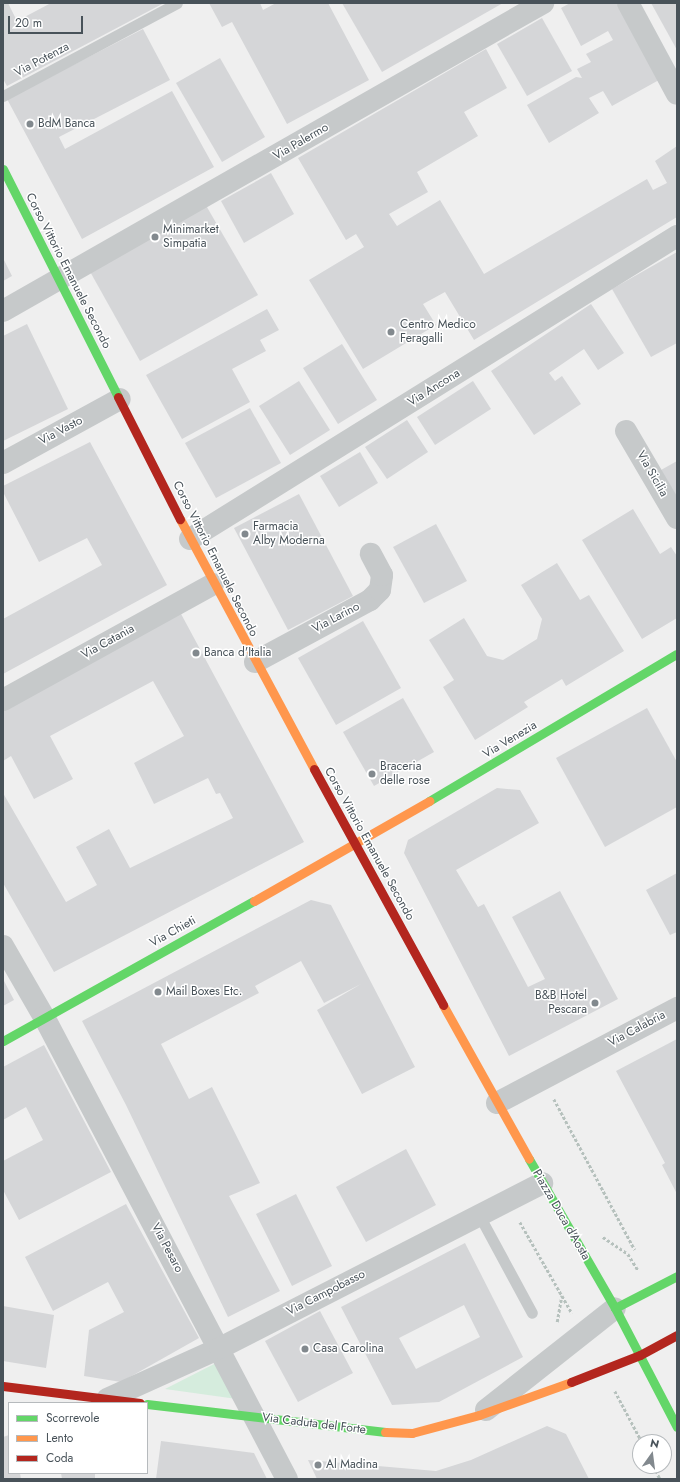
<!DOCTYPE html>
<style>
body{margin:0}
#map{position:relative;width:680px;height:1482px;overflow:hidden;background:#efefef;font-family:Jost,sans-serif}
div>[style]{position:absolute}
.green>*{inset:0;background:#d5ecdd}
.building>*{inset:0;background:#d5d6d8}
.path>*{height:2.5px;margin-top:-1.25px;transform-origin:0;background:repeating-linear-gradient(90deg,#b6c1bd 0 3px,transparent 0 5px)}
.lane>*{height:11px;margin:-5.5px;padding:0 5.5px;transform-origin:5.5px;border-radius:5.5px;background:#c6c9ca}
.street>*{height:22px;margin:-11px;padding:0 11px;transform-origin:11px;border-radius:11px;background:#c6c9ca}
.fast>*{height:9px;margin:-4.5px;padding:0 4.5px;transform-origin:4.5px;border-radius:4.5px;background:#63d668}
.slow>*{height:9px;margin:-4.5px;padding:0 4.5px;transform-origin:4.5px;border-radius:4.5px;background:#ff974d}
.jam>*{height:9px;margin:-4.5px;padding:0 4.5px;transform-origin:4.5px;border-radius:4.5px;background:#b3261e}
.dots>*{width:11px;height:11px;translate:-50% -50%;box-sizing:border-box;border:2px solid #fff;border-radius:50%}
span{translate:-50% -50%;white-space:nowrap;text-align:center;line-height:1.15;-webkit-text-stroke:3px #fff;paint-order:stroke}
.street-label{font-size:12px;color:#485259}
.poi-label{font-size:12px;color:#485259}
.left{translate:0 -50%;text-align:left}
.right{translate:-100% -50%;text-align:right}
.frame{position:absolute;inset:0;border:4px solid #485259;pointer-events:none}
.legend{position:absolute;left:8px;top:1402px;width:140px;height:72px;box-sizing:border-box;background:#fff;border:1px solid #b6babd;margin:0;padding:5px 7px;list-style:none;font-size:12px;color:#485259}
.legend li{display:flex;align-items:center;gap:8px;height:20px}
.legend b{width:20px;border:1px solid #b6babd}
.north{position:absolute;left:632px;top:1434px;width:40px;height:40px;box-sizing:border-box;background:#fff;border:1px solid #b6babd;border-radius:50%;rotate:14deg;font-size:11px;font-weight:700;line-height:16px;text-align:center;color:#485259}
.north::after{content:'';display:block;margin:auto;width:14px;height:18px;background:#82898e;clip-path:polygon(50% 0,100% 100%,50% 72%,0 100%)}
.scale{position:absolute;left:8px;top:16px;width:75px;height:18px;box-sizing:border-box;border:2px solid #485259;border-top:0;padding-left:5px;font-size:12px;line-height:14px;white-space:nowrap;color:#485259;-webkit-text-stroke:3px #fff;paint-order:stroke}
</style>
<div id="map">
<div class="green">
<div style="clip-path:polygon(222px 1360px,244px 1400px,165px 1389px)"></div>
</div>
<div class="building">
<div style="clip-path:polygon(3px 3px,8px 3px,17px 21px,51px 3px,164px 3px,7px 86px,3px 79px)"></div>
<div style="clip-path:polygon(209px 3px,260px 3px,263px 10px,276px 3px,328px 3px,369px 80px,287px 124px,232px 22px,222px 27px)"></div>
<div style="clip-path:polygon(342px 3px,503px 3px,382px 72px)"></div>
<div style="clip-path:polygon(570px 3px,617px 3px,659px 80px,612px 106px,603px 91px,589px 98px,599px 113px,549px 143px,527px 105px,576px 77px,582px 78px,577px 69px,591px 62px,586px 54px,613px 40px,608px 31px,581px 46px,561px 8px)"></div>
<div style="clip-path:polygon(651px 3px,677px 3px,677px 50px)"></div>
<div style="clip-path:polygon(542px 18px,572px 71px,527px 96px,497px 44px)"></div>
<div style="clip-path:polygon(143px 29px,170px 80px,59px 137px,65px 149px,172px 91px,214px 167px,82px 239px,7px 99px)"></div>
<div style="clip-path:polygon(486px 49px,507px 88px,464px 112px,478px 136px,417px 172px,428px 192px,389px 214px,397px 226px,440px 200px,484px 274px,647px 179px,653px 190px,667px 183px,655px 161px,677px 146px,677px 217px,474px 340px,445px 292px,423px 304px,436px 325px,363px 369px,309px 280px,364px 247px,356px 234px,346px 240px,298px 158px)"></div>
<div style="clip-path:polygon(220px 58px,265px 137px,222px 162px,176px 83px)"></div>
<div style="clip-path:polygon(271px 173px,294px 214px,244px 243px,221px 201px)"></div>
<div style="clip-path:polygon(204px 202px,258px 295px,140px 361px,88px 268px)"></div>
<div style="clip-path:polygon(677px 252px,677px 343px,651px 357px,612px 289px)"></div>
<div style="clip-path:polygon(3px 258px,12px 276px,3px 281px)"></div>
<div style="clip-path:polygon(591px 304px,624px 353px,598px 370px,584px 349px,549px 373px,555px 381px,562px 376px,581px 404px,534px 435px,491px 371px)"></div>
<div style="clip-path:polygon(267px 309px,279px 330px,260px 340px,266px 351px,232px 369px,250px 402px,182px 439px,146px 375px)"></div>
<div style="clip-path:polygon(27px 324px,68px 409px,3px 441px,3px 336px)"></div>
<div style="clip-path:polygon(342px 344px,377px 400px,338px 424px,303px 368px)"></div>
<div style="clip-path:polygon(299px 381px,330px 430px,290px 455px,259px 406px)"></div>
<div style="clip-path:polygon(473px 381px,491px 409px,435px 445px,417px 417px)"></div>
<div style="clip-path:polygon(250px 408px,281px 463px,216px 498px,185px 443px)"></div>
<div style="clip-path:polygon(407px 420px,428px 452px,387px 479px,365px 447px)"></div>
<div style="clip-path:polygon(90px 442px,167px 585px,3px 674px,3px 619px,102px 565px,87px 538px,39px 562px,3px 492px,3px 486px)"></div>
<div style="clip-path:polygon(360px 452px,378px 483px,339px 507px,320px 476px)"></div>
<div style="clip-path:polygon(677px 461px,677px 497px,661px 470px)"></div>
<div style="clip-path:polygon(299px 494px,353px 596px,288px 630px,234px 528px)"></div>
<div style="clip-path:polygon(633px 509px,660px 554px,671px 547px,677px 556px,677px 618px,642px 639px,582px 540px)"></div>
<div style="clip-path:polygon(436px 524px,467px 581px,424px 603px,393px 547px)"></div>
<div style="clip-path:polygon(557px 563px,580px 600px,589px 595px,624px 651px,566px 686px,562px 679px,524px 702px,528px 707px,475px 740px,443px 687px,454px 680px,429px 640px,464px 618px,487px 656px,503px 660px,537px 639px,542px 619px,521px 585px)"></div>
<div style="clip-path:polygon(180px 612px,304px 842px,54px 972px,3px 883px,3px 793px,66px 902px,97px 885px,76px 847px,109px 829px,130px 868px,233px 818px,220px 793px,216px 794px,208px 778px,154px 804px,134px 763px,184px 736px,153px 681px,50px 736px,73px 779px,34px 799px,11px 756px,3px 761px,3px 710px)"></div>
<div style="clip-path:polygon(363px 621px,401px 688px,336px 725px,298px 658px)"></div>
<div style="clip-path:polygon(403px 698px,434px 752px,374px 786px,343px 732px)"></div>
<div style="clip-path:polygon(647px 708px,677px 762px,677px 807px,605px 847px,556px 758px)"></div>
<div style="clip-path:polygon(497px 788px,520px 790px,539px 823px,456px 870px,478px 907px,484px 904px,528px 987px,545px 979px,512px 917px,560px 891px,618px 999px,509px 1056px,404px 853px,408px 840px)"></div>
<div style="clip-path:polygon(677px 873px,677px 932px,670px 935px,646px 890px)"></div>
<div style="clip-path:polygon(311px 900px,331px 905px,415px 1067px,362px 1094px,317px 1010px,361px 984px,324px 1003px,301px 961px,255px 986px,259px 993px,161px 1044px,189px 1099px,212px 1087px,260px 1183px,229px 1196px,280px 1291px,228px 1317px,126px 1105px,82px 1021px)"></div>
<div style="clip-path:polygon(3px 979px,14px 1000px,3px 1006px)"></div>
<div style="clip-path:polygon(677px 1039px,677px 1194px,662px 1165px,665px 1163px,616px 1071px)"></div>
<div style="clip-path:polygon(44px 1045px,111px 1172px,19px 1220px,3px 1190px,3px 1161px,43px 1140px,26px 1107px,3px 1120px,3px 1067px)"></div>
<div style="clip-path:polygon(406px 1149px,436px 1205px,366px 1242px,336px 1187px)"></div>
<div style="clip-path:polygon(296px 1194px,332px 1266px,292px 1286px,256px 1214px)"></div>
<div style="clip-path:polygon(126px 1204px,199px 1338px,121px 1382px,84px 1376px,89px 1330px,124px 1312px,108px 1282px,53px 1311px,25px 1257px)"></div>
<div style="clip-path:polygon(evenodd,465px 1243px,523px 1357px,439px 1402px,392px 1405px,341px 1307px,465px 1243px,464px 1305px,480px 1337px,416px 1369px,399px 1338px,464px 1305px)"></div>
<div style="clip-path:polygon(3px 1306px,54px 1315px,46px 1368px,3px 1361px)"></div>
<div style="clip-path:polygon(320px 1311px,353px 1373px,298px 1402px,265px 1341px)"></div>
<div style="clip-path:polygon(547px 1426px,566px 1434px,589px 1479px,317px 1479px,308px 1460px,436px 1471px,471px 1460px)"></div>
<div style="clip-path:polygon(9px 1435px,9px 1473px,20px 1473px,21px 1479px,3px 1479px,3px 1437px)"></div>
<div style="clip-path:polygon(161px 1441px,254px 1453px,267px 1479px,156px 1479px)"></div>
<div style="clip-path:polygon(61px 1473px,95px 1473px,95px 1479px,62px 1479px)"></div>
</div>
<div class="path">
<div style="left:554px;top:1099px;width:171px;rotate:61.8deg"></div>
<div style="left:520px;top:1222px;width:105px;rotate:60.3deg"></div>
<div style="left:603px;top:1237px;width:30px;rotate:34deg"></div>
<div style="left:628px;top:1254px;width:19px;rotate:58deg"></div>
<div style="left:557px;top:1322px;width:27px;rotate:-80deg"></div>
<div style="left:615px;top:1391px;width:58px;rotate:62.1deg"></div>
<div style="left:654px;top:1466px;width:14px;rotate:65deg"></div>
</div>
<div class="lane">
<div style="left:3px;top:96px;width:197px;rotate:-28.1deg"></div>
<div style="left:479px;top:1215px;width:111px;rotate:61.6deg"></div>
</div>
<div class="street">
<div style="left:628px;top:3px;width:103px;rotate:61.7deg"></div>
<div style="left:3px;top:311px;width:622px;rotate:-29.7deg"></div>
<div style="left:626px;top:431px;width:101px;rotate:59.6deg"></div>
<div style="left:3px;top:463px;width:133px;rotate:-28.7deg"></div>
<div style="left:190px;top:539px;width:574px;rotate:-31.89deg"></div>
<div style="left:255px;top:662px;width:131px;rotate:-28.3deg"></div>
<div style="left:370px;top:600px;width:14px;rotate:-45deg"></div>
<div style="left:380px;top:590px;width:15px;rotate:-82deg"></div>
<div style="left:382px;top:575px;width:24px;rotate:-118deg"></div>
<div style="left:3px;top:700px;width:240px;rotate:-28.9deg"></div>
<div style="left:3px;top:946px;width:82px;rotate:60deg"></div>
<div style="left:44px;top:1017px;width:522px;rotate:62.26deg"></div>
<div style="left:497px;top:1103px;width:204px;rotate:-27.8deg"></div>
<div style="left:107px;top:1399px;width:124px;rotate:-24.3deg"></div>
<div style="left:220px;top:1348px;width:362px;rotate:-27.1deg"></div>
<div style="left:486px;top:1410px;width:164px;rotate:-38.3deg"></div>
</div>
<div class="fast">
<div style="left:3px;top:169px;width:255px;rotate:63.2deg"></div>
<div style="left:429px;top:801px;width:288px;rotate:-30.7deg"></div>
<div style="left:3px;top:1041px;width:287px;rotate:-29.2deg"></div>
<div style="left:529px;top:1159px;width:172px;rotate:60deg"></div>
<div style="left:615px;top:1308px;width:134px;rotate:62.5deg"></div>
<div style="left:615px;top:1308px;width:70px;rotate:-27.3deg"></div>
<div style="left:147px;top:1404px;width:240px;rotate:6.7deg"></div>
</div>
<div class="slow">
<div style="left:180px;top:519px;width:284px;rotate:61.8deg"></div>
<div style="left:254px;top:901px;width:202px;rotate:-29.7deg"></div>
<div style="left:443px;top:1005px;width:176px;rotate:60.8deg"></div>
<div style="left:385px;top:1432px;width:27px;rotate:2deg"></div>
<div style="left:412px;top:1433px;width:69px;rotate:-15deg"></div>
<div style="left:479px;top:1415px;width:98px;rotate:-19.7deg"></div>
</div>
<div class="jam">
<div style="left:118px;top:397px;width:137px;rotate:63.1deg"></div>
<div style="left:314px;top:769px;width:269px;rotate:61.3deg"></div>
<div style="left:571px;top:1382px;width:74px;rotate:-21.4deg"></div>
<div style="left:640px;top:1355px;width:42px;rotate:-28.4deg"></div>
<div style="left:3px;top:1386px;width:138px;rotate:7.1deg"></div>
</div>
<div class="dots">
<div style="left:30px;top:124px;background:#82898e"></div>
<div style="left:155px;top:237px;background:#82898e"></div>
<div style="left:391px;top:332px;background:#82898e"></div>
<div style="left:245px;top:534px;background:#82898e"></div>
<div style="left:196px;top:653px;background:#82898e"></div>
<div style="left:372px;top:774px;background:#82898e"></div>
<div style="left:158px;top:992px;background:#82898e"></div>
<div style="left:595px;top:1003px;background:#82898e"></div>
<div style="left:305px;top:1349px;background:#82898e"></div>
<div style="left:318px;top:1465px;background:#82898e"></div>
</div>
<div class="street-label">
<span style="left:42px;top:60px;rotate:-28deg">Via Potenza</span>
<span style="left:301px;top:142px;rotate:-30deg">Via Palermo</span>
<span style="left:68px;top:271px;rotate:63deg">Corso Vittorio Emanuele Secondo</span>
<span style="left:434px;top:388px;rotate:-32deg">Via Ancona</span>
<span style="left:61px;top:431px;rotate:-28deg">Via Vasto</span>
<span style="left:652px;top:474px;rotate:60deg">Via Sicilia</span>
<span style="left:215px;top:559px;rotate:63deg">Corso Vittorio Emanuele Secondo</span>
<span style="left:336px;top:618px;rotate:-28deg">Via Larino</span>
<span style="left:108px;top:642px;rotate:-29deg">Via Catania</span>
<span style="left:510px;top:740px;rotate:-31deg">Via Venezia</span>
<span style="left:369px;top:844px;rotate:61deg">Corso Vittorio Emanuele Secondo</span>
<span style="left:173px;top:932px;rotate:-29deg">Via Chieti</span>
<span style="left:637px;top:1029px;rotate:-28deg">Via Calabria</span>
<span style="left:561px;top:1215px;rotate:60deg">Piazza Duca d'Aosta</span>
<span style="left:167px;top:1248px;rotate:62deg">Via Pesaro</span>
<span style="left:326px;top:1293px;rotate:-27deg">Via Campobasso</span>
<span style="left:314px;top:1424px;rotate:7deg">Via Caduta del Forte</span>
</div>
<div class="poi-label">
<span class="left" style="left:38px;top:124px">BdM Banca</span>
<span class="left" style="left:163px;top:237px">Minimarket<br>Simpatia</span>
<span class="left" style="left:400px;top:332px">Centro Medico<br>Feragalli</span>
<span class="left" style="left:253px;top:534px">Farmacia<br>Alby Moderna</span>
<span class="left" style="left:204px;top:653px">Banca d'Italia</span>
<span class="left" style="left:380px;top:774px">Braceria<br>delle rose</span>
<span class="left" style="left:166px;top:992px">Mail Boxes Etc.</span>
<span class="right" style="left:587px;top:1003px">B&amp;B Hotel<br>Pescara</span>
<span class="left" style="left:313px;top:1349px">Casa Carolina</span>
<span class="left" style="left:326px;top:1465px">Al Madina</span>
</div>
<div class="frame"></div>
<ul class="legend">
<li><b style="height:5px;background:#63d668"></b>Scorrevole</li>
<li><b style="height:5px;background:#ff974d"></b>Lento</li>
<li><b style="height:5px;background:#b3261e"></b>Coda</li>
</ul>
<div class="north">N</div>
<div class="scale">20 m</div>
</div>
